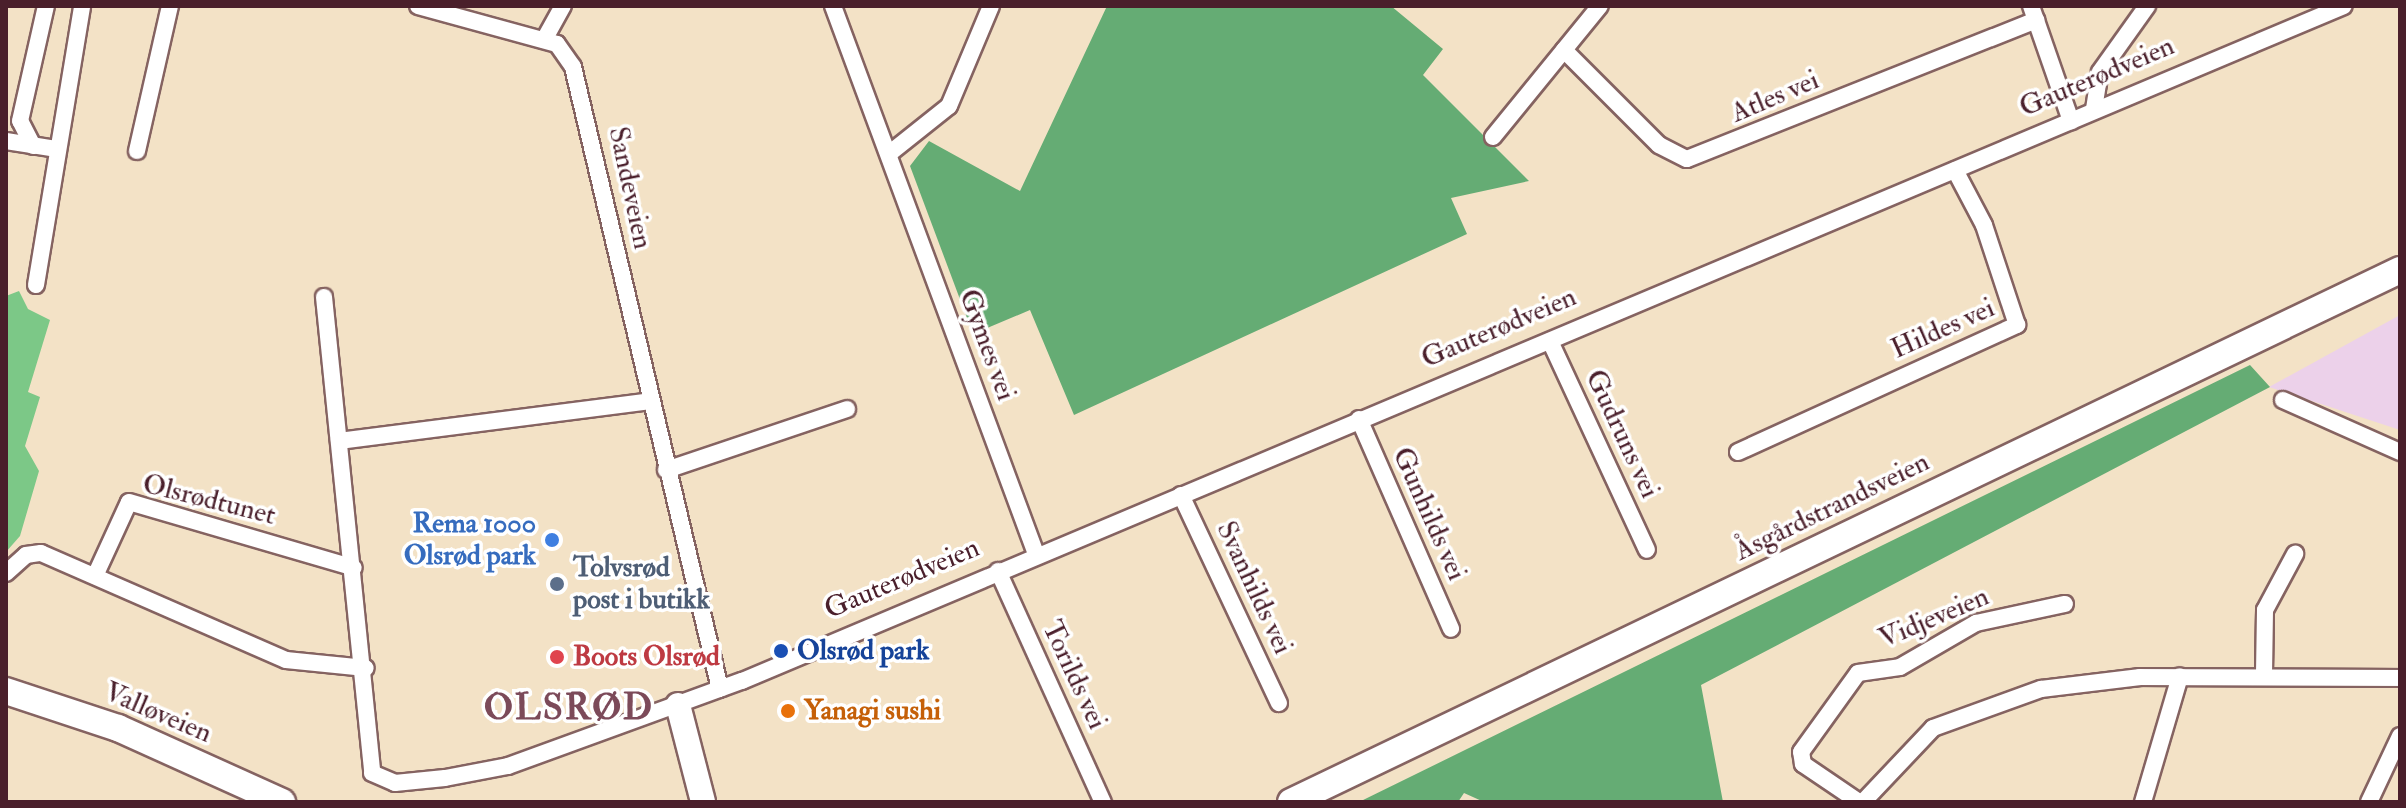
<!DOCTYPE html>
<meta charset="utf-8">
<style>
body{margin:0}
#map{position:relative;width:2406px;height:808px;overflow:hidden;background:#f3e2c6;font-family:"IM FELL Double Pica",serif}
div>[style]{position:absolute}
.built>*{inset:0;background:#ecd1ea}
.green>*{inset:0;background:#7cc887}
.forest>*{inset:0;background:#65ac74}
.roads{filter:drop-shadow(2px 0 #856361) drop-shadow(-2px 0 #856361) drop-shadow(0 2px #856361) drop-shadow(0 -2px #856361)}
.minor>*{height:16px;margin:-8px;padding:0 8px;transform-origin:8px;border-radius:8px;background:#fff}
.secondary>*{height:24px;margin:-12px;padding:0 12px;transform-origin:12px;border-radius:12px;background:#fff}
.primary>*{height:26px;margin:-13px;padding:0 13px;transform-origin:13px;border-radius:13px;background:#fff}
.dots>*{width:22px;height:22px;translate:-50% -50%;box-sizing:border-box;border:4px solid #fff;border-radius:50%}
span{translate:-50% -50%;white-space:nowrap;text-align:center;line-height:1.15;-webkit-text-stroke:7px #fff;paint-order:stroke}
.street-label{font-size:28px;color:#4a1f2b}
.shop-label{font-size:28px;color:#366cbe;font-weight:700}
.right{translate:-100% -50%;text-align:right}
.service-label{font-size:28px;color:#4e5e75;font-weight:700}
.left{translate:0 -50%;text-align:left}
.transit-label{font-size:28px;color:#164399;font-weight:700}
.health-label{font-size:28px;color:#be3a42;font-weight:700}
.food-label{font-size:28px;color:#c56008;font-weight:700}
.district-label{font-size:36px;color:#7c4a59;font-weight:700;letter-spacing:2px}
.frame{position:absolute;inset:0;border:8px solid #4a1f2b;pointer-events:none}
</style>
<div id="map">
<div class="built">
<div style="clip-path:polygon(2400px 315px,2400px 430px,2269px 387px)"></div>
</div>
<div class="green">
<div style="clip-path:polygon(19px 291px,28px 309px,50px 320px,28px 392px,40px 397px,25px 446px,39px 471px,20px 536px,6px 552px,6px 296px)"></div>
</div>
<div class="forest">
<div style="clip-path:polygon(1107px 6px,1391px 6px,1443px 49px,1423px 75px,1529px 181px,1451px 198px,1467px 234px,1074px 415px,1030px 310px,973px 334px,910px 166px,929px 141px,1020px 191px)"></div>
<div style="clip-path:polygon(2250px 365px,2270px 387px,1701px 685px,1723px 802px,1484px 802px,1464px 793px,1458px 802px,1359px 802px)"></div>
</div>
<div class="roads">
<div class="minor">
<div style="left:418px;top:6px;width:144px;rotate:15.3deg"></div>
<div style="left:557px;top:44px;width:28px;rotate:55deg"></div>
<div style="left:573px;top:67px;width:639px;rotate:76.7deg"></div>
<div style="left:833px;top:6px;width:584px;rotate:69.67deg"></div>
<div style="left:2031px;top:6px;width:122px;rotate:70.8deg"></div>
<div style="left:544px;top:40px;width:39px;rotate:-61deg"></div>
<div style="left:1564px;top:50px;width:134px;rotate:45deg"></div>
<div style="left:1659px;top:145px;width:31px;rotate:27deg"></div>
<div style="left:1687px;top:159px;width:376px;rotate:-21.7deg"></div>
<div style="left:2094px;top:109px;width:37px;rotate:-81deg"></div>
<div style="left:2100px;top:72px;width:81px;rotate:-54.5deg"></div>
<div style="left:1493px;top:137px;width:169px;rotate:-50.8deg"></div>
<div style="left:6px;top:141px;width:52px;rotate:8.9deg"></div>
<div style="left:33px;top:146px;width:28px;rotate:-117deg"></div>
<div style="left:20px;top:121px;width:118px;rotate:-77.3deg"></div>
<div style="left:137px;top:151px;width:149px;rotate:-77.2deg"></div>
<div style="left:890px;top:153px;width:75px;rotate:-38.5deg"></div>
<div style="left:949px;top:106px;width:108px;rotate:-67.2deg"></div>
<div style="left:36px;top:285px;width:283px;rotate:-80.6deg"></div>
<div style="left:324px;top:297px;width:478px;rotate:84.2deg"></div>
<div style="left:372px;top:773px;width:25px;rotate:23deg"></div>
<div style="left:395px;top:783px;width:50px;rotate:-5.7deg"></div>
<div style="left:445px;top:778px;width:64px;rotate:-10.8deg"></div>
<div style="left:508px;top:766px;width:249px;rotate:-20deg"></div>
<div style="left:742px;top:681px;width:1738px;rotate:-22.85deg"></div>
<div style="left:1550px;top:341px;width:230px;rotate:65.1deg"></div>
<div style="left:2283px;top:400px;width:128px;rotate:24deg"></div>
<div style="left:1359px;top:419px;width:229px;rotate:66.3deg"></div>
<div style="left:339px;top:441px;width:314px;rotate:-7.3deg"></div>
<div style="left:1738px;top:452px;width:307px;rotate:-24.5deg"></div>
<div style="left:2017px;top:325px;width:105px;rotate:-108.3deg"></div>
<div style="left:1984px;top:225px;width:62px;rotate:-117.8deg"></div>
<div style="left:666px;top:470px;width:191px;rotate:-18.6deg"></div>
<div style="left:1181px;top:495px;width:230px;rotate:64.8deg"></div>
<div style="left:998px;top:571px;width:254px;rotate:65.6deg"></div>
<div style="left:6px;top:573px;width:27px;rotate:-42deg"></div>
<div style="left:26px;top:555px;width:15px;rotate:-8deg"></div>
<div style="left:41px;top:553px;width:267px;rotate:23.6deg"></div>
<div style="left:286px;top:660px;width:80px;rotate:5.7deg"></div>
<div style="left:95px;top:576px;width:81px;rotate:-65.3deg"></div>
<div style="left:129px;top:502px;width:234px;rotate:16.3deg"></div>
<div style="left:2264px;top:674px;width:64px;rotate:-89.1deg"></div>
<div style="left:2265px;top:610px;width:64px;rotate:-61.8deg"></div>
<div style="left:1859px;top:802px;width:68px;rotate:-145.8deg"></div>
<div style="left:1803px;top:764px;width:12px;rotate:-99deg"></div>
<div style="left:1801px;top:752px;width:97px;rotate:-54.2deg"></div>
<div style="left:1858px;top:673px;width:42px;rotate:-8.1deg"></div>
<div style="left:1900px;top:667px;width:88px;rotate:-30.1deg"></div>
<div style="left:1976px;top:623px;width:91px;rotate:-12.1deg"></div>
<div style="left:1863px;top:802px;width:102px;rotate:-46.6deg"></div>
<div style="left:1933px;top:728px;width:115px;rotate:-19.9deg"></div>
<div style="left:2041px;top:689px;width:100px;rotate:-6.9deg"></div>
<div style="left:2140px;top:677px;width:260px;rotate:0.2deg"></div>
<div style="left:2143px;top:802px;width:131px;rotate:-73.6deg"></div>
<div style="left:2369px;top:802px;width:73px;rotate:-64.8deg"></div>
</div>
<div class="secondary">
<div style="left:678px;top:705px;width:100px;rotate:75.5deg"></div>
</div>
<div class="primary">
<div style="left:6px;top:691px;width:118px;rotate:18.3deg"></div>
<div style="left:118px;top:728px;width:180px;rotate:24.3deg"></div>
<div style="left:1291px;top:802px;width:1230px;rotate:-25.63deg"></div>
</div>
</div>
<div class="dots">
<div style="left:552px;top:540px;background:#3f7fe0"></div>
<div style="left:557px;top:584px;background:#5c6f8a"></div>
<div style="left:781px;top:651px;background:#1a4fb4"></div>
<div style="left:557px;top:657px;background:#e0444e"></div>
<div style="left:788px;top:711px;background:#e8710a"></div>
</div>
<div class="street-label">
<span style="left:2097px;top:77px;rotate:-23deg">Gauterødveien</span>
<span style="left:1775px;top:97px;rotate:-23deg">Atles vei</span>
<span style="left:630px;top:188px;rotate:78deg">Sandeveien</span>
<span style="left:1499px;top:328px;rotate:-23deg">Gauterødveien</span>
<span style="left:1943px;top:329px;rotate:-24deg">Hildes vei</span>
<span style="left:987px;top:345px;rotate:70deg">Gymes vei</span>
<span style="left:1622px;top:434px;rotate:65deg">Gudruns vei</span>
<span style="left:209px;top:500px;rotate:14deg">Olsrødtunet</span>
<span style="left:1832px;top:507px;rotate:-26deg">Åsgårdstrandsveien</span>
<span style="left:1429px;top:514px;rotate:66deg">Gunhilds vei</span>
<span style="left:902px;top:579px;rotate:-23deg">Gauterødveien</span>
<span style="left:1254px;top:588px;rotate:65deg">Svanhilds vei</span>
<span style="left:1934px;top:618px;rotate:-23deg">Vidjeveien</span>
<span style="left:1074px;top:675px;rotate:65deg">Torilds vei</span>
<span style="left:158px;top:713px;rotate:23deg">Valløveien</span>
</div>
<div class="shop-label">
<span class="right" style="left:536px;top:540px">Rema 1000<br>Olsrød park</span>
</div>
<div class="service-label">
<span class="left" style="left:573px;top:584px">Tolvsrød<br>post i butikk</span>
</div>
<div class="transit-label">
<span class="left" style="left:797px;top:651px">Olsrød park</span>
</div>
<div class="health-label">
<span class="left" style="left:573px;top:657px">Boots Olsrød</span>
</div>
<div class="food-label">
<span class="left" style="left:804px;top:711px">Yanagi sushi</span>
</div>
<div class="district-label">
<span style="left:569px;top:708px">OLSRØD</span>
</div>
<div class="frame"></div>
</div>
